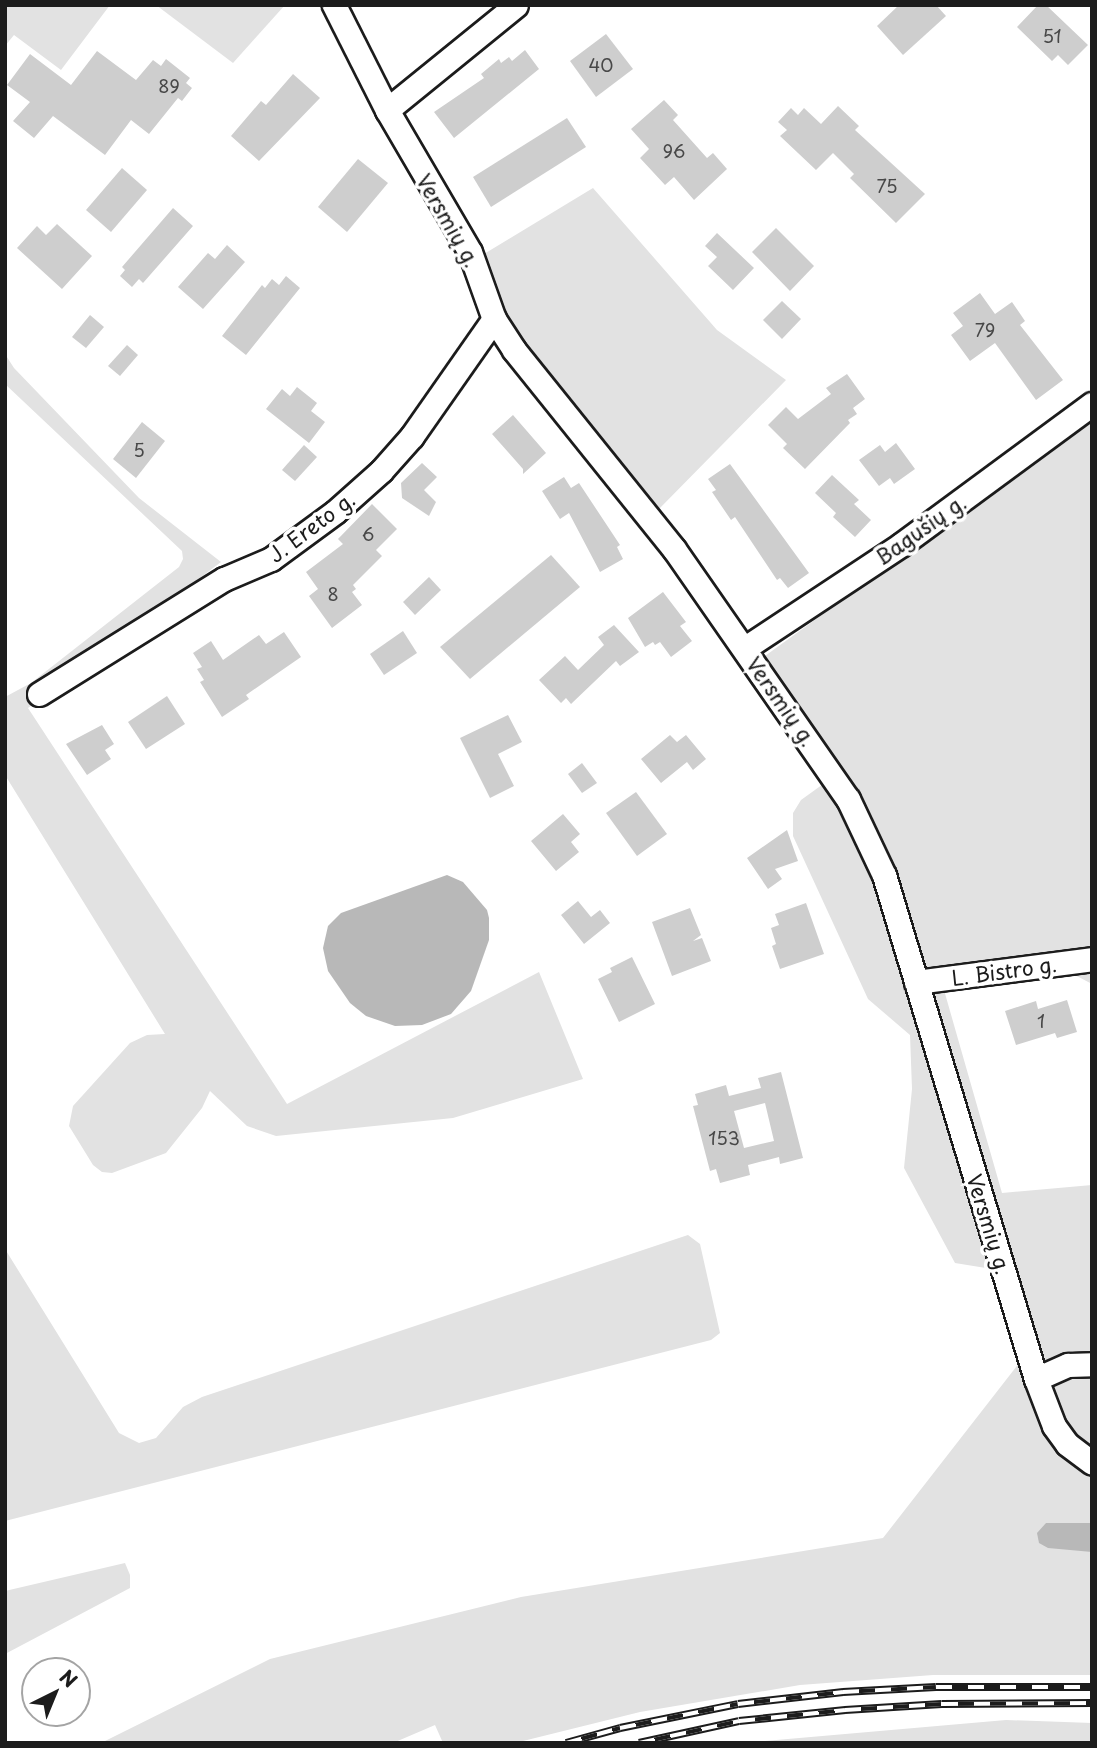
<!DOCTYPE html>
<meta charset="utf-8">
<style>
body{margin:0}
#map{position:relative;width:1097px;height:1748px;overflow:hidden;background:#fff;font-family:"Playpen Sans",sans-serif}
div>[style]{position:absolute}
.green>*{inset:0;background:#e2e2e2}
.water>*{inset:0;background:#b8b8b8}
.building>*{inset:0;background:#cecece}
.roads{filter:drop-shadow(2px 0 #1c1c1c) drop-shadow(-2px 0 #1c1c1c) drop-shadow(0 2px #1c1c1c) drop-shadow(0 -2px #1c1c1c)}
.minor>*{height:23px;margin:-11.5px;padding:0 11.5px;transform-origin:11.5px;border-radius:11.5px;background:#fff}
.rail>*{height:8px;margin-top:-4px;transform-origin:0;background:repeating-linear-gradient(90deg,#fff 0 16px,#1c1c1c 0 32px);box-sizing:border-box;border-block:2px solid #1c1c1c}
span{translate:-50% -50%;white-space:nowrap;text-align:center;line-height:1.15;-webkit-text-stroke:7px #fff;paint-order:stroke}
.number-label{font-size:18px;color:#484848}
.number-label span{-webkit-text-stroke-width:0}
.street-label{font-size:21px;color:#1c1c1c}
.frame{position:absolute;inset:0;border:7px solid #1c1c1c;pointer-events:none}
.north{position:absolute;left:21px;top:1657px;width:70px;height:70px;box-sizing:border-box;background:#fff;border:2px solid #a4a4a4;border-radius:50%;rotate:43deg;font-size:19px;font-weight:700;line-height:28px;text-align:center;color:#1c1c1c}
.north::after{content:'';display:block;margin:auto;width:24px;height:32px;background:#1c1c1c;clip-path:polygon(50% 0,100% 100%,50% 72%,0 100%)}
</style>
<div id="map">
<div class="green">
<div style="clip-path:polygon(5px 5px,110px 5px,61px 70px,14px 35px,5px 46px)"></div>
<div style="clip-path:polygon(156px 5px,285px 5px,233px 63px)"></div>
<div style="clip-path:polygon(593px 188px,717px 330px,786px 380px,659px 509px,525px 346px,506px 317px,484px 254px)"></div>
<div style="clip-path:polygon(5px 354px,14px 368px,139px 498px,221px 562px,28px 708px,287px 1104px,539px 972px,583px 1079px,453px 1118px,276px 1136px,247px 1126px,210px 1091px,202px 1108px,166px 1153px,112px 1173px,102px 1172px,93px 1165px,69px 1126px,73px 1106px,130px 1043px,147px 1035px,165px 1034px,5px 775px,5px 697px,31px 683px,179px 567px,183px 559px,182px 551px,5px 384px)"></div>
<div style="clip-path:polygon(1092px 419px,1092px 984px,1073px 974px,944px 990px,1002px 1193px,1092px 1185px,1092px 1675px,933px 1675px,800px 1685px,640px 1712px,515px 1743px,443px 1743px,435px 1725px,393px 1743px,101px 1743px,270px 1659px,521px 1597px,883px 1538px,1020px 1362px,992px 1269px,955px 1263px,904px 1168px,912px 1089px,910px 1035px,868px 999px,793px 836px,793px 813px,801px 800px,826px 782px,839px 762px,765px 656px)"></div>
<div style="clip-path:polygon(688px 1235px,700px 1244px,720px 1333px,711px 1340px,5px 1521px,5px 1249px,119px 1433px,139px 1443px,156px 1438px,183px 1407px,202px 1397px)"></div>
<div style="clip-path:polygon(125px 1563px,130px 1575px,130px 1588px,5px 1654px,5px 1591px)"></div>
<div style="clip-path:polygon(1006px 1720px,1092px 1723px,1092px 1743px,742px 1743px)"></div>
</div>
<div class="water">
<div style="clip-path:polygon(447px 875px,463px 882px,487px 910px,489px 918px,489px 940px,471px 991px,451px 1014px,422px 1025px,395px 1026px,366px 1016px,350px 1003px,328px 971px,323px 948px,328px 926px,341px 913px)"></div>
<div style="clip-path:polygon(1046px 1523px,1092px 1523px,1092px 1552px,1048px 1548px,1039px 1543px,1037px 1533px)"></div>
</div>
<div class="building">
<div style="clip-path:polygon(899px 5px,936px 5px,946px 16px,903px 55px,877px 26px)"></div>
<div style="clip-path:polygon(1038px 5px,1046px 5px,1088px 45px,1068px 65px,1058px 55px,1052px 61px,1017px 27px)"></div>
<div style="clip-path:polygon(606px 34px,633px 69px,596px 97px,570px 61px)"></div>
<div style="clip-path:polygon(525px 50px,539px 69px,454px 138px,434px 112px,484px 78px,481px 74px,499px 59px,501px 63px,509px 57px,512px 61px)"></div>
<div style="clip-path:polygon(97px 51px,136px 80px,153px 60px,161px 66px,166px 59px,190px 78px,186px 83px,192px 88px,182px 101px,178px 98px,149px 134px,131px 120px,105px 155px,53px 116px,34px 138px,13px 121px,30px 102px,7px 85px,30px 54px,71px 85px)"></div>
<div style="clip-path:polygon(293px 74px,320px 98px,259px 161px,231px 136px,261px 101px,266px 105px)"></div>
<div style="clip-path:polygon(664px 100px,678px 115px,673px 120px,707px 158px,713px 153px,727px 169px,694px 200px,674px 177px,665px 185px,640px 158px,649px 149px,631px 129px)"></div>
<div style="clip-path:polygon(838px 106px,859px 126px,855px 130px,925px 194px,896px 223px,850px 178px,854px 174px,833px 153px,816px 170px,780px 136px,787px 130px,778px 122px,791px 108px,798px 115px,804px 108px,821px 124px)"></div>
<div style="clip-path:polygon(567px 118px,586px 147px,491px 207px,473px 177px)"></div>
<div style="clip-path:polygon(358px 159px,388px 183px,347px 232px,318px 207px)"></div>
<div style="clip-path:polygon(122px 168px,147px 190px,111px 232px,86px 210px)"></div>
<div style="clip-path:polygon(173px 208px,193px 226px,143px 283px,139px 279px,132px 287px,120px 276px,125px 270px,122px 267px)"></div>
<div style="clip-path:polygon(57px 224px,92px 256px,62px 289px,17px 248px,37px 226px,46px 235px)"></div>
<div style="clip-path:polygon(776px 228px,814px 266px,790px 291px,752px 252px)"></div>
<div style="clip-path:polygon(717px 233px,754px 268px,733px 290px,708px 266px,717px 257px,705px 246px)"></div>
<div style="clip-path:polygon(227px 245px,245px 262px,203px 309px,178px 287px,208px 253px,215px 259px)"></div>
<div style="clip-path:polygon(286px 276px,300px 288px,246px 355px,222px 336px,262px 285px,265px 288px,272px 279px,279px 285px)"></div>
<div style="clip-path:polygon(980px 293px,995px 314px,1012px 302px,1025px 321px,1020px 325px,1063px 380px,1036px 400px,995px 343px,970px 361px,951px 335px,963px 326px,953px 313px)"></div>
<div style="clip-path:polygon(782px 301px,801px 319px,782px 339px,763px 320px)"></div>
<div style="clip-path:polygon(90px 315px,104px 327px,86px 348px,72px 337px)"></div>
<div style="clip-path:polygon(127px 345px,138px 355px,120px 376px,108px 366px)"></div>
<div style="clip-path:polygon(847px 374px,865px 399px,853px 408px,857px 414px,848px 420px,850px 423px,805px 469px,783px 448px,787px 444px,768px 425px,786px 407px,798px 419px,831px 394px,826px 388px)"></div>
<div style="clip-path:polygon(297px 387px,317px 403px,311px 411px,325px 422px,309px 443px,266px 409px,282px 389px,290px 396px)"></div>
<div style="clip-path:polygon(513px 415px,546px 453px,523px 474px,523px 469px,492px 434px)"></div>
<div style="clip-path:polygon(142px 422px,165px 441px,136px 478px,113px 459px)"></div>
<div style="clip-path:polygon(896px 443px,915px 469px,894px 484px,890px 478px,879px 486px,859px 460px,880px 445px,885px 452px)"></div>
<div style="clip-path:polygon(304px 445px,317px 457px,295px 481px,282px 470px)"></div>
<div style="clip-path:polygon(422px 463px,437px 477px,424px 490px,436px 502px,429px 516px,402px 498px,401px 483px)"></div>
<div style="clip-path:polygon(730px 464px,809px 573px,788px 588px,780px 578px,777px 580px,735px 517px,731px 520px,712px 492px,716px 490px,708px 479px)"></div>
<div style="clip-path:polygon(832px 475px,859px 500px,854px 504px,871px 520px,855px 537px,833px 517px,836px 513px,815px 493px)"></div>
<div style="clip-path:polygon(564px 477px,571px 488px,579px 483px,620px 545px,617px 547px,623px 559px,600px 572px,569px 513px,560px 519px,542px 491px)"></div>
<div style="clip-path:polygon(372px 504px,397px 529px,376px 550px,382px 556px,353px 585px,356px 589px,352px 592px,362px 605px,332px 628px,309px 596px,318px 589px,306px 572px,343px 544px,338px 539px)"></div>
<div style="clip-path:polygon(551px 555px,580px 587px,470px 679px,440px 647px)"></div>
<div style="clip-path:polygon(429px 577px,441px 590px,415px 615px,403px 602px)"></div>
<div style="clip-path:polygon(663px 592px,686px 622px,680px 626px,692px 641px,671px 657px,660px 642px,655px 645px,653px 642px,645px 647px,628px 618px)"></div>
<div style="clip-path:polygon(614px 625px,639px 652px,620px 666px,616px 661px,571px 704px,566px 698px,561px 703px,539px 680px,565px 656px,578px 670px,604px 645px,598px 637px)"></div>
<div style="clip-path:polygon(403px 631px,417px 653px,384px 675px,370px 654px)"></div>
<div style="clip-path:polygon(284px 632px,301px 657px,246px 695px,249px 699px,222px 717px,200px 682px,204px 680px,197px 669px,202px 667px,193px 653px,211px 641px,223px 660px,259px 635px,266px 644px)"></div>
<div style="clip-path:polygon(167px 696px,185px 724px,146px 749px,128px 722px)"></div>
<div style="clip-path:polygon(508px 715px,522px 742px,498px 754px,514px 786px,490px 798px,460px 738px)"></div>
<div style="clip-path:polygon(102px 725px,114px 744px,105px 750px,111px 759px,87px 775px,66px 744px)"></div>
<div style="clip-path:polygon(670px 735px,677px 742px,686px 735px,706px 759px,693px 770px,687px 762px,661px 783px,641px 759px)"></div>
<div style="clip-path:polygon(582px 763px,597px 783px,582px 793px,568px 774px)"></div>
<div style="clip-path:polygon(636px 792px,667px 834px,637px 856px,606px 813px)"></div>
<div style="clip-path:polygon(563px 814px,580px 834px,571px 842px,579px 852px,556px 871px,531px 841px)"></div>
<div style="clip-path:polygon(787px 830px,798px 861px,775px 869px,782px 879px,768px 889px,747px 858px)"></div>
<div style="clip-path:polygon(578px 901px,591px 917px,600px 910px,610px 923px,584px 944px,561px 915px)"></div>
<div style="clip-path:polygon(806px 903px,824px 954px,780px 969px,772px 946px,776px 944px,771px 928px,779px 925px,775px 914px)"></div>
<div style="clip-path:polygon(690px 908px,701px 935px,693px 941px,702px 938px,711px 961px,672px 976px,652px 922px)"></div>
<div style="clip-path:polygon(632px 957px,655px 1004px,619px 1022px,598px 979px,612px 972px,610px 968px)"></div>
<div style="clip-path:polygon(1067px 1000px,1077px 1032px,1057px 1038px,1055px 1033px,1016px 1045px,1005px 1011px,1036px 1001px,1038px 1009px)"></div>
<div style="clip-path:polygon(evenodd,781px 1072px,803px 1158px,780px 1164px,779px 1157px,748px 1165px,750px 1175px,720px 1183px,716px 1169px,710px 1171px,699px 1129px,693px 1106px,698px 1105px,695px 1094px,726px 1085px,729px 1096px,761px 1088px,758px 1078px,781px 1072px,765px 1103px,774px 1141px,744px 1148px,734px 1111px,765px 1103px)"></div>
</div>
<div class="roads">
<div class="minor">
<div style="left:334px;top:5px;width:118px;rotate:63.2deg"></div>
<div style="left:387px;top:110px;width:164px;rotate:59.7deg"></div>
<div style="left:470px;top:252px;width:71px;rotate:70.3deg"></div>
<div style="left:494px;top:319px;width:37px;rotate:57deg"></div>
<div style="left:514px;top:350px;width:255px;rotate:51.2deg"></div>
<div style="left:674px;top:549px;width:305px;rotate:55.2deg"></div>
<div style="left:848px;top:799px;width:84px;rotate:64.7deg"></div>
<div style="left:884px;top:875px;width:526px;rotate:73.22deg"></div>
<div style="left:1036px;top:1379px;width:50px;rotate:69deg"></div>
<div style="left:1054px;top:1426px;width:22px;rotate:54deg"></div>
<div style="left:1067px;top:1444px;width:31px;rotate:37deg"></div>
<div style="left:387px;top:110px;width:166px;rotate:-39.1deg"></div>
<div style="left:745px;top:648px;width:188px;rotate:-33.5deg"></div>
<div style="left:902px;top:544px;width:236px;rotate:-36.4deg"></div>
<div style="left:39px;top:694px;width:218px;rotate:-31.9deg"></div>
<div style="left:224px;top:579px;width:51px;rotate:-23.1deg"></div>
<div style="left:271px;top:559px;width:79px;rotate:-36.3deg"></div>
<div style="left:335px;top:512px;width:62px;rotate:-41.7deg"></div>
<div style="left:381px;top:471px;width:47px;rotate:-48.5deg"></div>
<div style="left:412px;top:436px;width:143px;rotate:-55deg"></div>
<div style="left:916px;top:982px;width:177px;rotate:-7.4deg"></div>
<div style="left:1036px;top:1379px;width:35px;rotate:-24deg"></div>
<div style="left:1068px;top:1365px;width:24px;rotate:-2deg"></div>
</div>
</div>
<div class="rail">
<div style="left:566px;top:1743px;width:56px;rotate:-15.5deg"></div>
<div style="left:620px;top:1728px;width:120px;rotate:-11.5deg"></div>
<div style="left:738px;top:1704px;width:106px;rotate:-6.5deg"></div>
<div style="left:843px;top:1692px;width:93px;rotate:-3.1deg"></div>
<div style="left:936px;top:1687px;width:156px"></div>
<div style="left:639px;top:1743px;width:102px;rotate:-12.4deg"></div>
<div style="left:739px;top:1721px;width:107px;rotate:-5.9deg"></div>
<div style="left:845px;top:1710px;width:97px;rotate:-3.5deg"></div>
<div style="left:942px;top:1704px;width:150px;rotate:-0.4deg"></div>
</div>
<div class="number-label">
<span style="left:1052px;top:36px">51</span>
<span style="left:601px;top:65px">40</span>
<span style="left:169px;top:86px">89</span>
<span style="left:674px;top:151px">96</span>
<span style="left:887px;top:186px">75</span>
<span style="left:985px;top:330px">79</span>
<span style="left:139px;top:450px">5</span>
<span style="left:368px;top:534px">6</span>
<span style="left:333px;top:594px">8</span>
<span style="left:1041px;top:1021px">1</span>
<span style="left:724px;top:1138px">153</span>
</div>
<div class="street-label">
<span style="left:449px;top:220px;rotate:60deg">Versmių g.</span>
<span style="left:311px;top:526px;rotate:-37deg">J. Ereto g.</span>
<span style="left:920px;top:529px;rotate:-35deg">Bagušių g.</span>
<span style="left:782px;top:701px;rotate:55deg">Versmių g.</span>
<span style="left:1004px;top:970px;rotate:-8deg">L. Bistro g.</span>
<span style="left:990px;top:1224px;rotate:73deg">Versmių g.</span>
</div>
<div class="frame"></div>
<div class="north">N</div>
</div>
